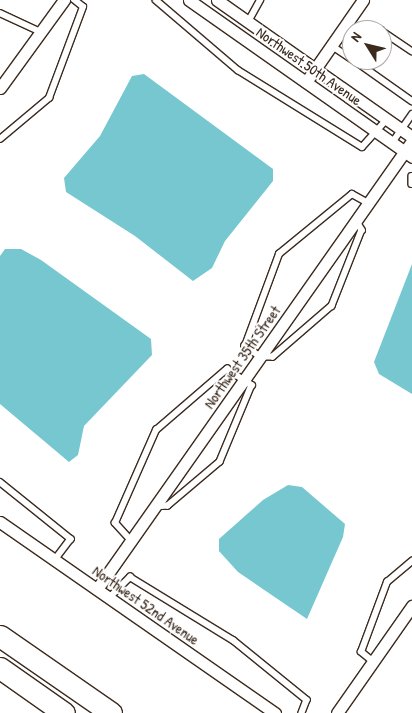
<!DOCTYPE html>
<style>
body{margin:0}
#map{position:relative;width:412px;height:713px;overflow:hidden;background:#fff;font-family:"Patrick Hand",sans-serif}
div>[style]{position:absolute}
.water>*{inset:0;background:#76c7d0}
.roads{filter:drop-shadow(1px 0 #3b2a1e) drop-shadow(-1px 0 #3b2a1e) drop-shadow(0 1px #3b2a1e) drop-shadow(0 -1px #3b2a1e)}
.service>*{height:5.5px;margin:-2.75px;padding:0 2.75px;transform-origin:2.75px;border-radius:2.75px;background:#fff}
.minor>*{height:11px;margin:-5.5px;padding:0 5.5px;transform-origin:5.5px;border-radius:5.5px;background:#fff}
.motorway>*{height:21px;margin:-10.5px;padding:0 10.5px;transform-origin:10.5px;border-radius:10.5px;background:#fff}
span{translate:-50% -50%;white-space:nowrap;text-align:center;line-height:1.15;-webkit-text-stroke:4px #fff;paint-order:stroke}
.street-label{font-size:15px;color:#3b2a1e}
.north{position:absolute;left:342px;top:20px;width:50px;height:50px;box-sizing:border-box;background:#fff;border:1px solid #b1aaa5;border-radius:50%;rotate:306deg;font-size:14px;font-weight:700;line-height:20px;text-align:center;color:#3b2a1e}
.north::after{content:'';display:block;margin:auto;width:18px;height:22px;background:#3b2a1e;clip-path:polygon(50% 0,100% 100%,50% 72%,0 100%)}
</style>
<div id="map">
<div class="water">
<div style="clip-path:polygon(144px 74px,273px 169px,273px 181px,225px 241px,212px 268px,193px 281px,135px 236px,66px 192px,64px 178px,100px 136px,132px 76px)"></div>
<div style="clip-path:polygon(5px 249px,21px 249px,41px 260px,151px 339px,152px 355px,84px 426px,78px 455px,69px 462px,0 404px,0 256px)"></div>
<div style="clip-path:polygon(412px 264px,412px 394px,379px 374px,374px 362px)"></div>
<div style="clip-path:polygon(288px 485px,302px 487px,345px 524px,343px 537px,307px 619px,238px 572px,219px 551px,219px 539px,263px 500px)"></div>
</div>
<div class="roads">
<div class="service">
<div style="left:156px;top:0;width:108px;rotate:40.5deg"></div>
<div style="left:238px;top:70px;width:146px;rotate:31.8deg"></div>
<div style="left:362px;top:147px;width:38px;rotate:-48deg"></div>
<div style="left:0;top:13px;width:45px;rotate:24.9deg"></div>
<div style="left:248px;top:22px;width:25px;rotate:-61deg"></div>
<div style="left:374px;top:30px;width:7px"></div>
<div style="left:382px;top:31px;width:36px;rotate:34deg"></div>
<div style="left:331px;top:45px;width:25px;rotate:34deg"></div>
<div style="left:354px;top:60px;width:71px;rotate:35.3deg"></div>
<div style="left:0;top:139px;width:64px;rotate:-39.9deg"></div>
<div style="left:49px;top:98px;width:97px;rotate:-69.5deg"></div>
<div style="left:83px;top:7px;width:11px;rotate:-142deg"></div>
<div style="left:392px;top:143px;width:35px;rotate:-55deg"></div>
<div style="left:412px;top:176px;width:8px;rotate:90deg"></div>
<div style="left:356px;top:220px;width:12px;rotate:59deg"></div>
<div style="left:362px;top:230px;width:82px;rotate:111.5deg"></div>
<div style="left:332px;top:306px;width:78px;rotate:139.2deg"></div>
<div style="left:273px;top:357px;width:13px;rotate:180deg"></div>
<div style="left:260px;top:357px;width:19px;rotate:-144deg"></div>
<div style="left:245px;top:346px;width:98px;rotate:-69.7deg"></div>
<div style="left:279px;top:254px;width:94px;rotate:-39.4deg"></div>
<div style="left:352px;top:194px;width:18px;rotate:29deg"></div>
<div style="left:0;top:482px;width:91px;rotate:38.8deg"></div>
<div style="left:71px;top:539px;width:26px;rotate:127deg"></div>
<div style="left:131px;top:541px;width:24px;rotate:-132deg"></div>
<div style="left:115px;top:523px;width:102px;rotate:-66.2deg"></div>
<div style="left:156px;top:430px;width:94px;rotate:-40.7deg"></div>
<div style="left:227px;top:369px;width:30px;rotate:33deg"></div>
<div style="left:252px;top:385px;width:83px;rotate:112.6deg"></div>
<div style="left:220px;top:462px;width:68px;rotate:139.8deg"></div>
<div style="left:168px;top:506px;width:13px;rotate:176deg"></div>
<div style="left:109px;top:598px;width:30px;rotate:-45deg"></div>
<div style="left:130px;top:577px;width:121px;rotate:31.5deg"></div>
<div style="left:233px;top:640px;width:95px;rotate:39deg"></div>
<div style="left:307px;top:700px;width:14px;rotate:111deg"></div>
<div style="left:372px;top:661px;width:14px;rotate:-141deg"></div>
<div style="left:361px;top:652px;width:75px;rotate:-69.6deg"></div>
<div style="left:387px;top:582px;width:33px;rotate:-40deg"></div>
</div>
<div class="minor">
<div style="left:189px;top:0;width:273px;rotate:35.1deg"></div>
<div style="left:217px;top:0;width:238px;rotate:35.1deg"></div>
<div style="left:306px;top:82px;width:100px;rotate:-55.2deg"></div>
<div style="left:0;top:88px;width:109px;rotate:-54deg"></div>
<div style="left:0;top:522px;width:335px;rotate:34.8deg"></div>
<div style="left:97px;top:589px;width:548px;rotate:-54.89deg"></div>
<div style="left:337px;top:713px;width:131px;rotate:-55deg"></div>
</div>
<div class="motorway">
<div style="left:0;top:636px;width:135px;rotate:34.7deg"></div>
<div style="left:0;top:668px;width:78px;rotate:35.1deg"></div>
</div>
</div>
<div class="street-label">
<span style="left:309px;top:66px;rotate:35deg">Northwest 50th Avenue</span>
<span style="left:242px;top:357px;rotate:-55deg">Northwest 35th Street</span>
<span style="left:146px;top:605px;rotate:35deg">Northwest 52nd Avenue</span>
</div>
<div class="north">N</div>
</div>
